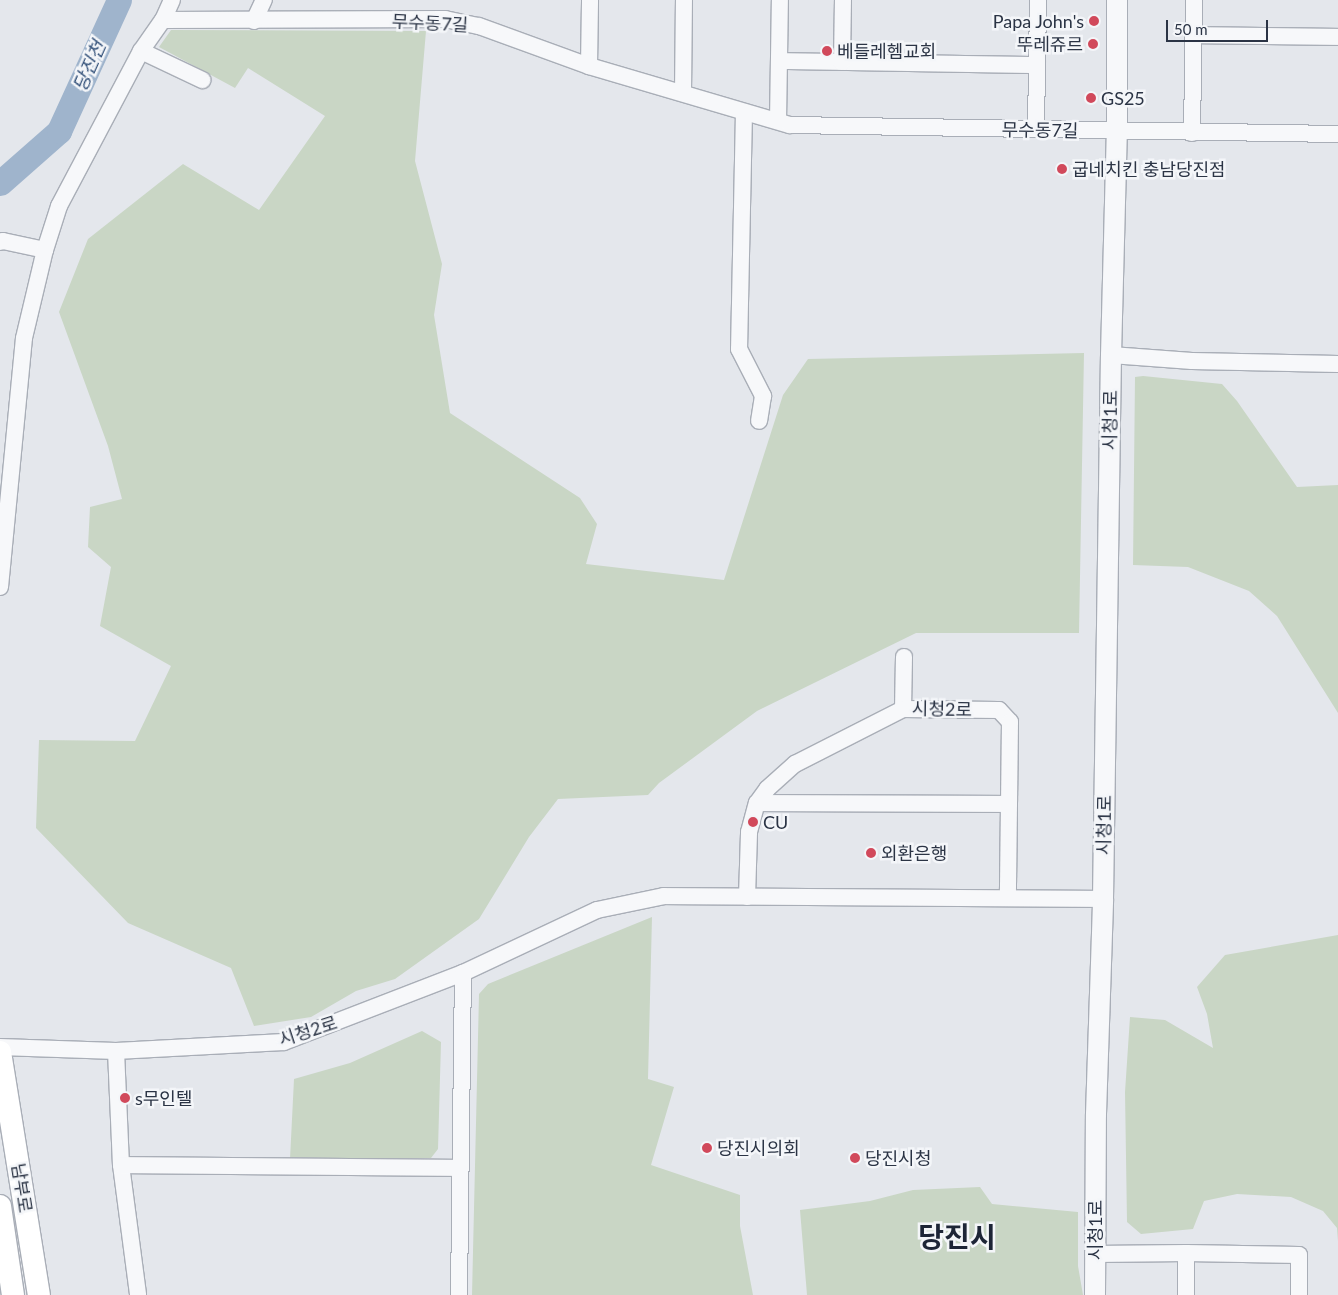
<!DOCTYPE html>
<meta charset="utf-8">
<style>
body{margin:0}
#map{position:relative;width:1338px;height:1295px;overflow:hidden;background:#e4e7ec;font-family:Lato,"Noto Sans KR",sans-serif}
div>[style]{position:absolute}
.green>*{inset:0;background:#c9d6c5}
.river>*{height:25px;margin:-12.5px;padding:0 12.5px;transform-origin:12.5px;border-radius:12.5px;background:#9fb4cc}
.roads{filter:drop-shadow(1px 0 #a9aeb7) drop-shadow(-1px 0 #a9aeb7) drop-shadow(0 1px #a9aeb7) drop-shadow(0 -1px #a9aeb7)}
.minor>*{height:16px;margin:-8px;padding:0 8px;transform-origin:8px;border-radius:8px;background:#f7f8fa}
.tertiary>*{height:20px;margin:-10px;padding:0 10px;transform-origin:10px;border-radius:10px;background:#f7f8fa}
.secondary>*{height:22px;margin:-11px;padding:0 11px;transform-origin:11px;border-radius:11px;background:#fff}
.dots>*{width:14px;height:14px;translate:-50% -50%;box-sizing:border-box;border:2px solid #f4f6f9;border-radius:50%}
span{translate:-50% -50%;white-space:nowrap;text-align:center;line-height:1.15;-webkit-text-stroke:5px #f4f6f9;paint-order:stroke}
.poi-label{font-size:18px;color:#2b3445}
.right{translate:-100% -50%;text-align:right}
.left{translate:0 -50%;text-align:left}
.street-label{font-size:18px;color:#2b3445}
.water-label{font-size:19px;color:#34527a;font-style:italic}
.town-label{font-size:28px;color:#1d2536;font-weight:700}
.scale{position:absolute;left:1166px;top:20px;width:102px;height:22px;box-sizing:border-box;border:2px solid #2b3445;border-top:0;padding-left:6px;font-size:15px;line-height:18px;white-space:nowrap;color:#2b3445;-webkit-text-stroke:4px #f4f6f9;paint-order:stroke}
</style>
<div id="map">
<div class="green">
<div style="clip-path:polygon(171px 30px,426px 31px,415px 161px,442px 264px,434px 315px,450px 413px,580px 498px,597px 524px,586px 564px,724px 580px,783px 395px,808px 359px,1084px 353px,1079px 633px,916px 633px,757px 711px,659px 783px,648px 795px,558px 799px,529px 837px,479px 919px,395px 979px,356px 991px,311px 1017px,254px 1026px,231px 968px,128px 923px,36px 828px,39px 740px,135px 741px,171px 666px,100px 626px,111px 567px,88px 547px,90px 507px,122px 499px,108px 446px,59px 312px,88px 239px,183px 164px,259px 210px,325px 116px,248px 68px,235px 88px,159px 47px)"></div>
<div style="clip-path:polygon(1143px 376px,1222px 384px,1237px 401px,1297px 487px,1338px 485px,1338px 713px,1277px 616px,1249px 591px,1188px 567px,1133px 565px,1135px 377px)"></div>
<div style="clip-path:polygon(652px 917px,648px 1079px,674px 1087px,651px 1165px,740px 1195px,740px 1226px,753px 1295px,472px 1295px,479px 994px,488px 984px)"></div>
<div style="clip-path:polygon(1338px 935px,1338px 1241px,1337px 1228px,1323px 1211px,1291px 1197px,1237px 1194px,1204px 1201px,1193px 1229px,1141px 1234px,1127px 1222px,1125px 1092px,1130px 1017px,1165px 1020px,1213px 1048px,1207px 1014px,1197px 987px,1225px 955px)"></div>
<div style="clip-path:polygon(422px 1031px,441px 1042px,438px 1149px,431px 1158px,290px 1159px,294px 1079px,350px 1063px)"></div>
<div style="clip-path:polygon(980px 1187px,992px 1204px,1078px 1212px,1078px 1266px,1083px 1295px,807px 1295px,800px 1210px,870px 1201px,913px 1190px)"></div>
</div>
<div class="river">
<div style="left:0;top:183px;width:79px;rotate:-41.4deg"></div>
<div style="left:59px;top:131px;width:144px;rotate:-65.4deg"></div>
</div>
<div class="roads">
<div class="minor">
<div style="left:163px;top:20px;width:282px;rotate:-0.2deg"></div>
<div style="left:445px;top:19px;width:35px;rotate:12deg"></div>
<div style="left:479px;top:26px;width:117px;rotate:20deg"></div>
<div style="left:589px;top:66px;width:209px;rotate:16.4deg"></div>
<div style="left:790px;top:125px;width:548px;rotate:0.94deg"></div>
<div style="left:254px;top:21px;width:23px;rotate:-65deg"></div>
<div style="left:1194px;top:35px;width:144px;rotate:0.8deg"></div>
<div style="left:141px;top:51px;width:68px;rotate:25.4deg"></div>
<div style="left:780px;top:61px;width:257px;rotate:0.9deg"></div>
<div style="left:842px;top:62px;width:62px;rotate:-89.1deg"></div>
<div style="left:589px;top:66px;width:66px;rotate:-89.1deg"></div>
<div style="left:683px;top:93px;width:93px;rotate:-89.4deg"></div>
<div style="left:744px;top:112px;width:237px;rotate:91.2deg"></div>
<div style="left:739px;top:349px;width:53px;rotate:62.9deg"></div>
<div style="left:763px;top:396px;width:25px;rotate:99deg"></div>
<div style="left:778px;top:121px;width:121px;rotate:-89.1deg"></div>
<div style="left:1036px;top:129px;width:129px;rotate:-89.1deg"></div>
<div style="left:1192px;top:133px;width:133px;rotate:-89.1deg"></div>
<div style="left:0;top:242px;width:3px;rotate:-18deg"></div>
<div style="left:3px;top:241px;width:43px;rotate:12.1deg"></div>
<div style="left:1111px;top:355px;width:81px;rotate:4.2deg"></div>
<div style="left:1192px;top:361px;width:146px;rotate:1.2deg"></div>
<div style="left:0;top:587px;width:250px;rotate:-84.5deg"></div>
<div style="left:24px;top:338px;width:90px;rotate:-76.6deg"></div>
<div style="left:45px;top:250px;width:46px;rotate:-72.3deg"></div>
<div style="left:59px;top:206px;width:175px;rotate:-62.1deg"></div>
<div style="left:141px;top:51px;width:38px;rotate:-55deg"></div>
<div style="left:163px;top:20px;width:22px;rotate:-66deg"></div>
<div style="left:903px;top:709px;width:52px;rotate:-88.9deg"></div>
<div style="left:757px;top:803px;width:252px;rotate:0.2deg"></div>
<div style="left:747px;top:897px;width:65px;rotate:-88.2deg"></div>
<div style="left:749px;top:832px;width:30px;rotate:-75deg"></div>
<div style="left:757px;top:803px;width:17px;rotate:-54deg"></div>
<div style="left:767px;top:789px;width:38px;rotate:-42deg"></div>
<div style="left:795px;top:764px;width:121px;rotate:-27deg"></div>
<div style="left:903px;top:709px;width:96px;rotate:0.6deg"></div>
<div style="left:999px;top:710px;width:16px;rotate:47deg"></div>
<div style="left:1010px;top:722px;width:176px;rotate:90.7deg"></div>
<div style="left:0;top:1047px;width:116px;rotate:2deg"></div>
<div style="left:116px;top:1051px;width:168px;rotate:-3.1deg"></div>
<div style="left:284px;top:1042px;width:192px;rotate:-21.1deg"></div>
<div style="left:463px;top:973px;width:148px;rotate:-25.2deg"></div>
<div style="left:597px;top:910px;width:68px;rotate:-11.8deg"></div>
<div style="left:664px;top:896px;width:439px;rotate:0.4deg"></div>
<div style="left:116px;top:1051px;width:114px;rotate:87.5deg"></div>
<div style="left:121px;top:1165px;width:131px;rotate:82.5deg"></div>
<div style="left:121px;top:1165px;width:339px;rotate:0.5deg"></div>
<div style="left:1186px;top:1253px;width:113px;rotate:1deg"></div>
<div style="left:1299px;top:1255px;width:40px;rotate:90deg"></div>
<div style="left:1095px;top:1254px;width:91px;rotate:-0.6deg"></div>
<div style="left:1186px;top:1253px;width:42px;rotate:90deg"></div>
<div style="left:459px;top:1295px;width:322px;rotate:-89.3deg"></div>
</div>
<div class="tertiary">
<div style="left:1095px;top:1295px;width:181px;rotate:-89.7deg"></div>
<div style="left:1096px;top:1114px;width:215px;rotate:-88.1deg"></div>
<div style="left:1103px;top:899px;width:544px;rotate:-89.16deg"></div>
<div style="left:1111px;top:355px;width:223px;rotate:-88.5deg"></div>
<div style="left:1117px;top:132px;width:132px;rotate:-90deg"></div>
</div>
<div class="secondary">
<div style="left:0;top:1052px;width:246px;rotate:80.9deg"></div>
<div style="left:0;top:1206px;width:90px;rotate:81.7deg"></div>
</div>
</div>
<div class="dots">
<div style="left:1094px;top:21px;background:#d1495b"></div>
<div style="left:1093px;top:44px;background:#d1495b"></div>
<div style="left:827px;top:51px;background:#d1495b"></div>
<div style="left:1091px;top:98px;background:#d1495b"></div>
<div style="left:1062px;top:169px;background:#d1495b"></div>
<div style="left:753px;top:822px;background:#d1495b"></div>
<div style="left:871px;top:853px;background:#d1495b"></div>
<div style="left:125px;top:1098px;background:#d1495b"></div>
<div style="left:707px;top:1148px;background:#d1495b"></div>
<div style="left:855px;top:1158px;background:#d1495b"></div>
</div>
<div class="poi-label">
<span class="right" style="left:1084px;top:21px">Papa John's</span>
<span class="right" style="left:1083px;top:44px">뚜레쥬르</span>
<span class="left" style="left:837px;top:51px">베들레헴교회</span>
<span class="left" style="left:1101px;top:98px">GS25</span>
<span class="left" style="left:1072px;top:169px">굽네치킨 충남당진점</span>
<span class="left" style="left:763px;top:822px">CU</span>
<span class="left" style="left:881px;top:853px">외환은행</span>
<span class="left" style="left:135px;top:1098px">s무인텔</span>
<span class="left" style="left:717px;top:1148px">당진시의회</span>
<span class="left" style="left:865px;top:1158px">당진시청</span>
</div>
<div class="street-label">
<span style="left:430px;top:23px;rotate:3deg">무수동7길</span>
<span style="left:1040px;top:130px;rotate:1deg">무수동7길</span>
<span style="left:1110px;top:420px;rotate:-89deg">시청1로</span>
<span style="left:942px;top:709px;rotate:1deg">시청2로</span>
<span style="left:1104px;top:825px;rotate:-89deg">시청1로</span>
<span style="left:308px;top:1031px;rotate:-18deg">시청2로</span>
<span style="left:22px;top:1188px;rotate:81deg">남부로</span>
<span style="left:1095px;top:1230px;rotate:-90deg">시청1로</span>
</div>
<div class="water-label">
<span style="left:89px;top:66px;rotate:-66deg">당진천</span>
</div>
<div class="town-label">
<span style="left:957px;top:1236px">당진시</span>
</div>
<div class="scale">50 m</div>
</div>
